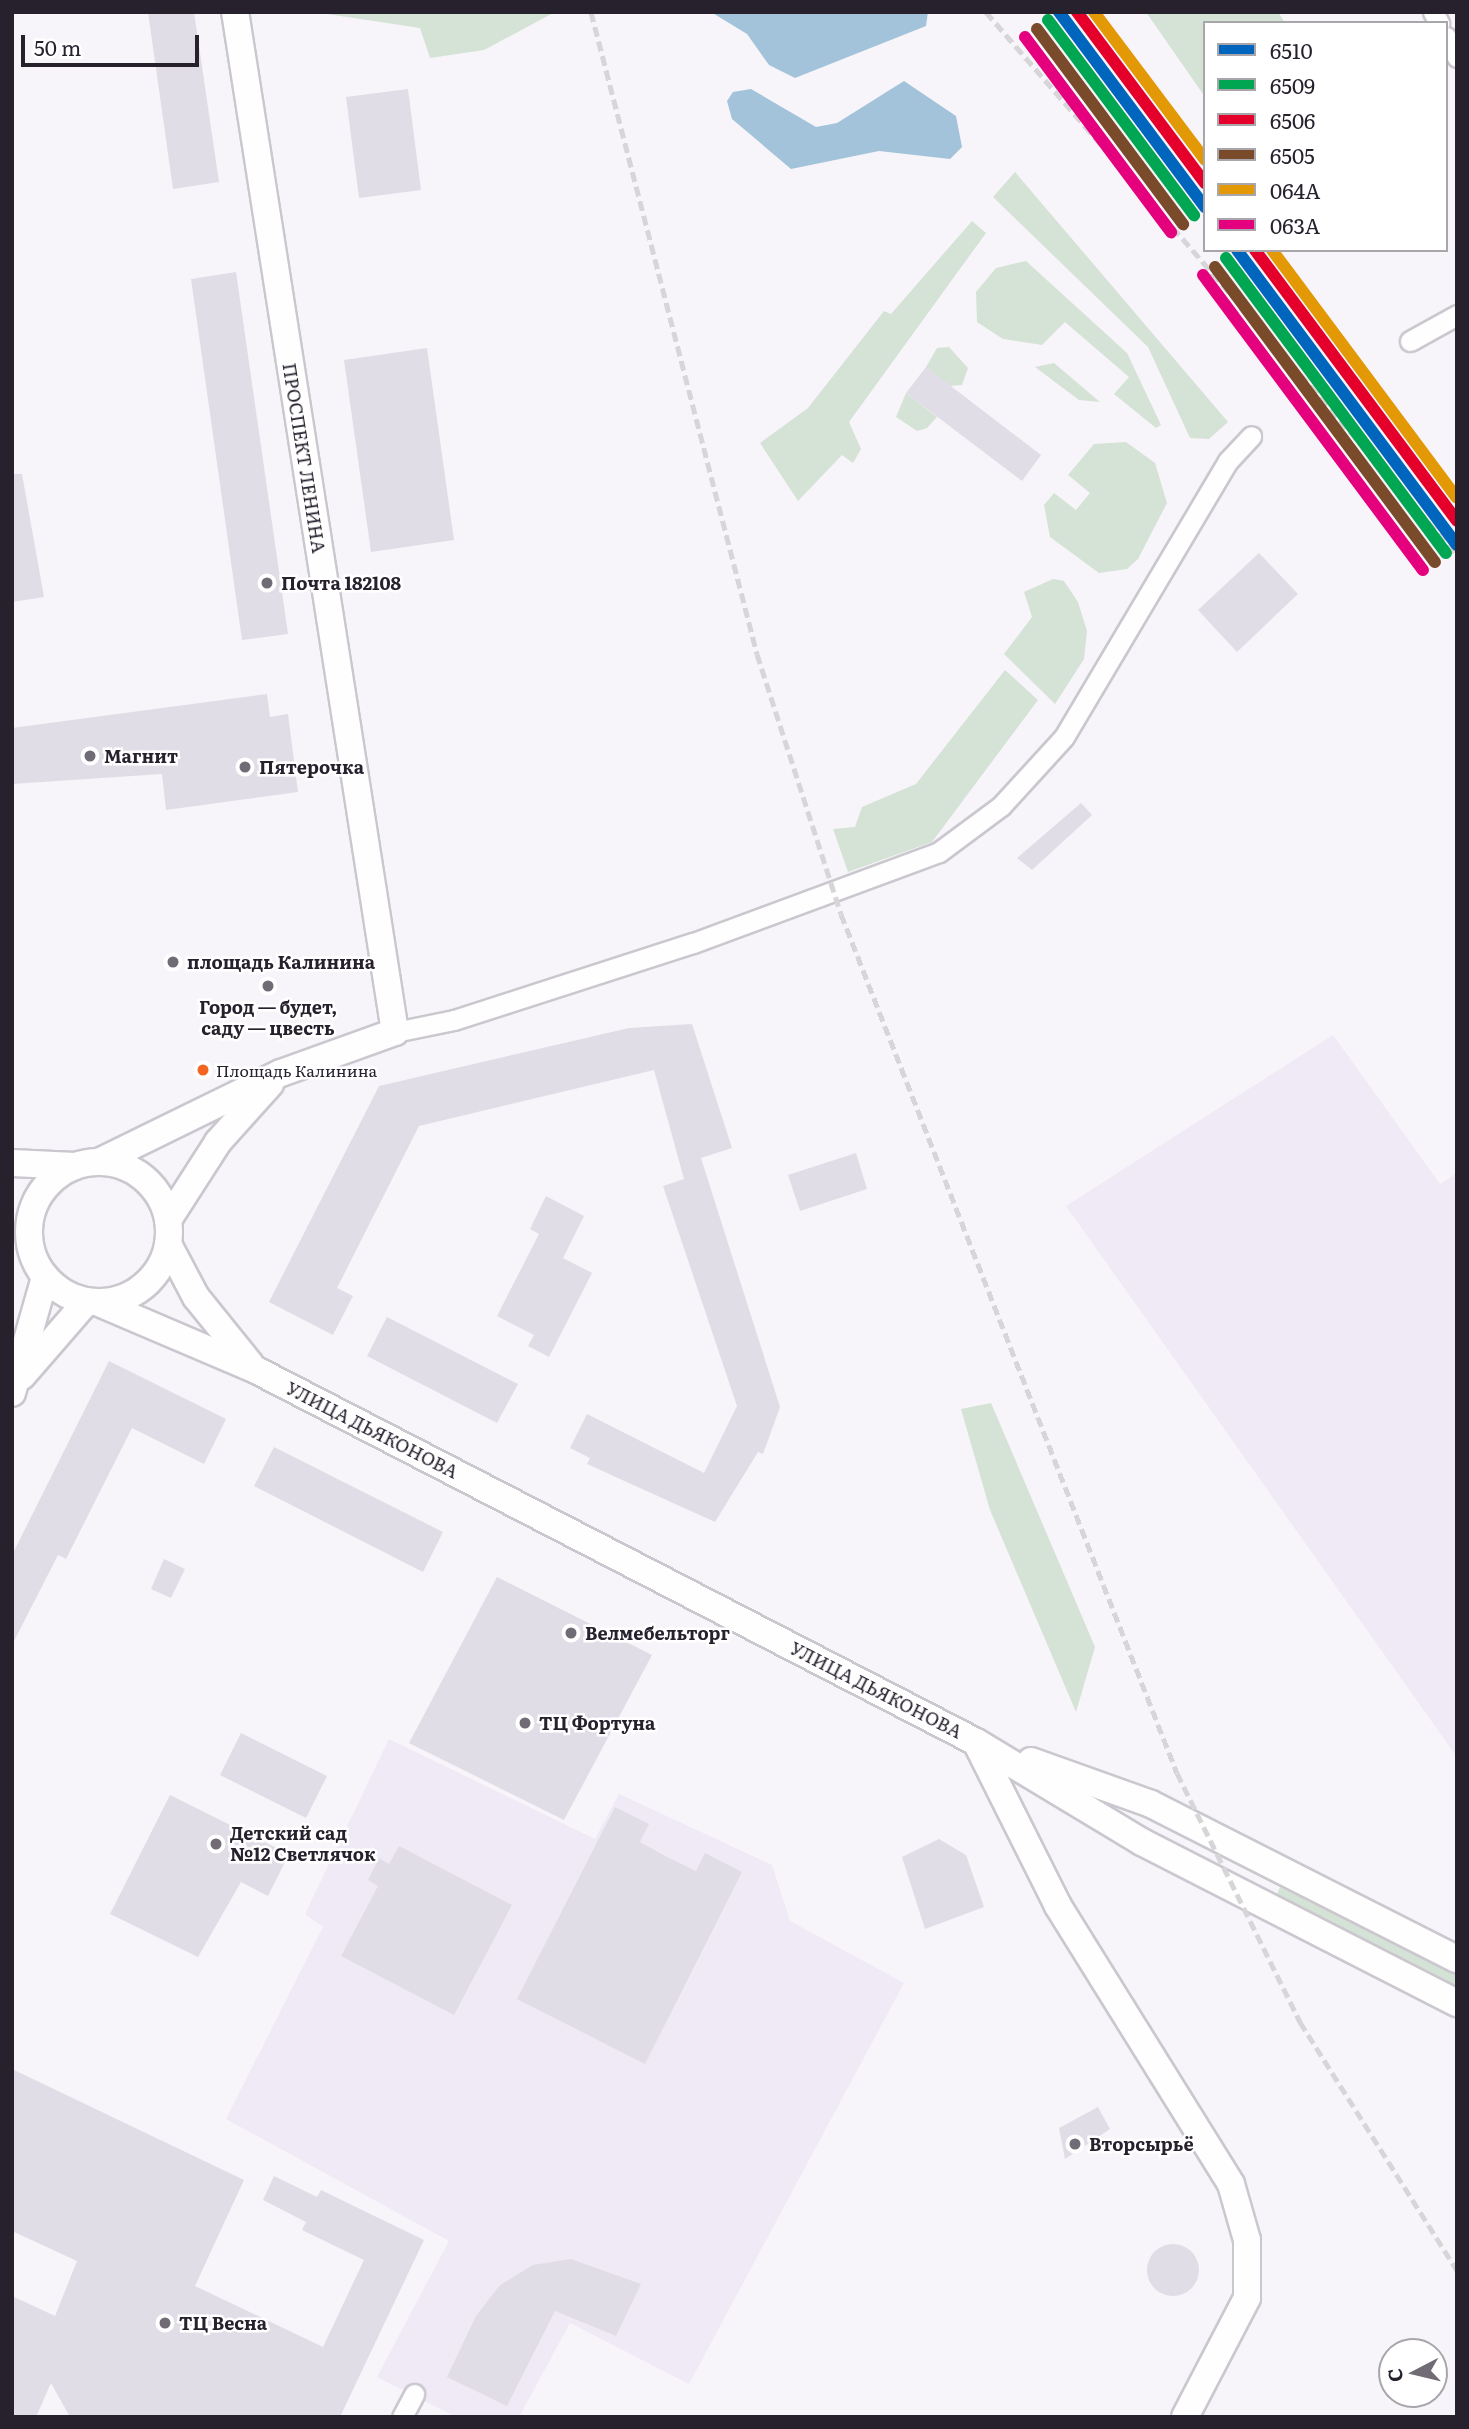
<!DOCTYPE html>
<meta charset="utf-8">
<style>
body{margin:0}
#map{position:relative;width:1469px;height:2429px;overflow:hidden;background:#f7f5f9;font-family:Literata,serif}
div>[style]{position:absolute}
.built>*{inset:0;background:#efeaf6}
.green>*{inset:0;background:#d5e2d6}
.water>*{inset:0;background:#a2c3da}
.building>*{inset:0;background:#e1dde6}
.round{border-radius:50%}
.roads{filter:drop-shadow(2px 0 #cbc7cf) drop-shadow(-2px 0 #cbc7cf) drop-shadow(0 2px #cbc7cf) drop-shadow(0 -2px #cbc7cf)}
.street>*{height:19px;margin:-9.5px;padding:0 9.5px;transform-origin:9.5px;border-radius:9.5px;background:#fefefe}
.secondary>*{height:26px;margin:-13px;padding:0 13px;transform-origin:13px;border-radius:13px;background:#fefefe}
.secondary>.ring{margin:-13px;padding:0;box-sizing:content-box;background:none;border:26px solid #fefefe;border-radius:50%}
.rail>*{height:5px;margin-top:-2.5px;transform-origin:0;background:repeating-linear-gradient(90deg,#d6d5d7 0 10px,transparent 0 15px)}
.rail-1>*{height:12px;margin:-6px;padding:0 6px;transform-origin:6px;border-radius:6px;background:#0065bd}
.rail-2>*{height:12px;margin:-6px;padding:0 6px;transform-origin:6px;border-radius:6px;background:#00a651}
.rail-3>*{height:12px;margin:-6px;padding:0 6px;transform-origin:6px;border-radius:6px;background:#e4002b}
.rail-4>*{height:12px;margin:-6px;padding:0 6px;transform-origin:6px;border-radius:6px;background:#7a4b2a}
.rail-5>*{height:12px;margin:-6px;padding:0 6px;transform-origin:6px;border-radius:6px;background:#e29905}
.rail-6>*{height:12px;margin:-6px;padding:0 6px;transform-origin:6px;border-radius:6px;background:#e5007d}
.dots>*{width:19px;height:19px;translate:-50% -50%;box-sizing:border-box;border:4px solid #fff;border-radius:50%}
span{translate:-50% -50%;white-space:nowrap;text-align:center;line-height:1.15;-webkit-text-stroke:5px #fff;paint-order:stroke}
.bus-label{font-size:16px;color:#27212e}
.left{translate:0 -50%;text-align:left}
.street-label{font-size:18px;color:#27212e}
.poi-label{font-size:18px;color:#27212e;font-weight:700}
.frame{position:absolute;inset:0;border:14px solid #27212e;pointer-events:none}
.legend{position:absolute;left:1203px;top:21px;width:245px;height:231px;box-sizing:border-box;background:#fff;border:2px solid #a9a6ab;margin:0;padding:9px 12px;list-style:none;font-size:21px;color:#27212e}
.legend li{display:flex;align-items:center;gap:14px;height:35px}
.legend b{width:35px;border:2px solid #a9a6ab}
.north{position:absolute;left:1378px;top:2338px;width:70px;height:70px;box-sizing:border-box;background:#fff;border:2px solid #a9a6ab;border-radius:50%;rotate:263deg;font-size:19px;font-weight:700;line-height:28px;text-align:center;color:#27212e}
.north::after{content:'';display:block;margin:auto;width:24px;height:32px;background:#706b75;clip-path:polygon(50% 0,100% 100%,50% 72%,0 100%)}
.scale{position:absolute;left:21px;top:35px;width:178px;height:32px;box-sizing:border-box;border:4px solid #27212e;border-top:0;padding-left:9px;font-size:21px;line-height:24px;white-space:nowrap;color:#27212e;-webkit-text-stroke:5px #fff;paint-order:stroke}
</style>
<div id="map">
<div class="built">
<div style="clip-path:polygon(1333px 1035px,1440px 1184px,1457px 1173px,1457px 1757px,1066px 1206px)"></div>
<div style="clip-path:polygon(389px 1739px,595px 1839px,619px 1794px,772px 1865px,790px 1921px,904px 1983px,689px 2384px,570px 2323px,519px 2417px,456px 2417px,377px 2377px,449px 2241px,226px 2119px,323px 1927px,305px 1914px)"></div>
</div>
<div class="green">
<div style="clip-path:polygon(314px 12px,555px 12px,484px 50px,430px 58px,420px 28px)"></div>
<div style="clip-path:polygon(1146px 12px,1278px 12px,1285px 23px,1205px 23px,1205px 97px)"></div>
<div style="clip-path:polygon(1015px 172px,1228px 422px,1209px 439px,1190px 438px,1148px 347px,993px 197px)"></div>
<div style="clip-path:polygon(972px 221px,986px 233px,849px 422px,861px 449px,853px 463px,842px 455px,798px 501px,760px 443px,808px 408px,884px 311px,891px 314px)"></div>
<div style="clip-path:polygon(1026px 261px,1127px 353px,1161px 425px,1156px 428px,1114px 394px,1129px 377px,1065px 322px,1042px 345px,1003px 339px,977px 322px,976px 292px,996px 268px)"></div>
<div style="clip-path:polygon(949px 347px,968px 368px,962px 385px,950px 386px,926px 367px,937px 348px)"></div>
<div style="clip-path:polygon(1054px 363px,1100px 402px,1079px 400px,1035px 367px)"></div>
<div style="clip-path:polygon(906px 393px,937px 417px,927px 428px,917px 431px,896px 417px)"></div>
<div style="clip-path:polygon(1126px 442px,1155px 463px,1167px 503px,1138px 559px,1127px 569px,1099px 573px,1050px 537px,1044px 505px,1054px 493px,1076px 510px,1090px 493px,1068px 475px,1094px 444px)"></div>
<div style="clip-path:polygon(1053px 579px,1064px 581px,1078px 602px,1087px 631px,1084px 659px,1055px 704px,1004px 654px,1032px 617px,1024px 592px)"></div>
<div style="clip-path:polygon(1005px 670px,1038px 700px,932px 842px,848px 872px,833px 829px,855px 827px,862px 807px,916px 784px)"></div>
<div style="clip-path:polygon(991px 1403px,1095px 1647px,1076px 1712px,990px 1510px,961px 1409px)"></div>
<div style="clip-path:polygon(1280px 1887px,1457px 1974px,1457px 1986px,1276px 1897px)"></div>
</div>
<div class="water">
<div style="clip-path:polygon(711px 12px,928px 12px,926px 26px,795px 78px,769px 65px,747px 34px)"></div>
<div style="clip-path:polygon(904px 81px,956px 116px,962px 147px,950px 159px,879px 151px,791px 169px,732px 119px,727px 101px,733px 92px,751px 89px,816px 127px,837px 123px)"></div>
</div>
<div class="building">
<div style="clip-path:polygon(148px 12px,194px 12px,219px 182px,173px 189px)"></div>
<div style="clip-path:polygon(408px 89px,421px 190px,359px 198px,346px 97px)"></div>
<div style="clip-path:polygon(236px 272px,288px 634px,242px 640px,191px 279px)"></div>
<div style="clip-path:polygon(427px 348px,454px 540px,371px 552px,344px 360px)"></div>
<div style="clip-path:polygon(926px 367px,1041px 455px,1022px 481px,906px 393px)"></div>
<div style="clip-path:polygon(12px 474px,22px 474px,44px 597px,12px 602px)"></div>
<div style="clip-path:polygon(1259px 553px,1298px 594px,1237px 652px,1198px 610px)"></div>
<div style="clip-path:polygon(267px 694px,270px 717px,288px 714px,298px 792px,166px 810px,162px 774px,12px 784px,12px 728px)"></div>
<div style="clip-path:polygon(1081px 803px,1092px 815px,1032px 870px,1017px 858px)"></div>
<div style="clip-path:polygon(692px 1024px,732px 1148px,701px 1158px,780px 1407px,763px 1454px,758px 1452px,715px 1522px,587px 1464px,590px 1458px,570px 1448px,587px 1414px,704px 1473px,737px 1406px,663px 1186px,684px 1179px,654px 1070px,419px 1126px,337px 1288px,353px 1296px,333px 1335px,269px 1302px,379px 1086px,629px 1028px)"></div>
<div style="clip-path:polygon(856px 1153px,867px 1189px,800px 1211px,788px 1175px)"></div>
<div style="clip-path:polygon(546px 1196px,584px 1216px,563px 1258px,592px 1273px,549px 1357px,528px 1346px,534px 1335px,497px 1316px,539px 1234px,530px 1229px)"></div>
<div style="clip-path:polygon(387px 1317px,518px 1384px,497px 1423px,367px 1356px)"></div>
<div style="clip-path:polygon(109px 1361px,226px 1419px,204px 1464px,132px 1428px,66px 1559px,58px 1555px,12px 1645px,12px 1555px)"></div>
<div style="clip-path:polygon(274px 1447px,443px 1532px,423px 1572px,254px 1486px)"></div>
<div style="clip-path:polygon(164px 1559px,185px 1569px,171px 1598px,151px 1589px)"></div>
<div style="clip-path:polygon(497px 1577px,652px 1655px,564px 1820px,409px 1743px)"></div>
<div style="clip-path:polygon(241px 1733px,327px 1776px,306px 1818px,220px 1775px)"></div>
<div style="clip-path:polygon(170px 1795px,289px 1854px,268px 1896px,241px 1882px,198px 1957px,110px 1914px)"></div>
<div style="clip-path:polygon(615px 1807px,649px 1824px,640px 1842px,669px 1858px,696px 1871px,705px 1853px,742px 1872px,645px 2064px,517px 1999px)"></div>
<div style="clip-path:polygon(939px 1839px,966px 1855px,984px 1907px,925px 1929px,902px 1857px)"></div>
<div style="clip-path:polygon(399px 1846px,512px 1905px,454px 2015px,341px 1956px,378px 1886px,368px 1880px,379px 1858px,389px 1864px)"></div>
<div style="clip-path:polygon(12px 2069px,244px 2180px,195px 2286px,323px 2347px,364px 2260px,302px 2230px,306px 2222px,263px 2200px,274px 2176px,317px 2197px,321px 2190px,424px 2240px,340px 2417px,70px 2417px,51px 2383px,36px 2417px,12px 2417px,12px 2296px,55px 2316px,77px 2261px,12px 2231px)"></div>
<div style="clip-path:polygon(1098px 2107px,1110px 2129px,1065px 2159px,1059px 2128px)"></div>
<div class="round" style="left:1147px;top:2244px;width:52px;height:52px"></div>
<div style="clip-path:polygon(571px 2259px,641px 2284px,616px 2336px,555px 2311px,507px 2406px,447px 2377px,476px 2316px,500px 2285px,533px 2265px)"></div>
</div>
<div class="roads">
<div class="street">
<div style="left:1433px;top:12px;width:13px;rotate:61deg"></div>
<div style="left:1446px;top:37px;width:23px;rotate:61deg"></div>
<div style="left:1410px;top:341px;width:54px;rotate:-29deg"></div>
<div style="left:395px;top:1032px;width:60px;rotate:-11.5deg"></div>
<div style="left:454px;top:1020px;width:251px;rotate:-17.9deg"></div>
<div style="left:693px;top:943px;width:262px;rotate:-20.3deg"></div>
<div style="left:939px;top:852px;width:77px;rotate:-36.6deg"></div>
<div style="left:1001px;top:806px;width:93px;rotate:-47.6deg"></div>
<div style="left:1064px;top:737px;width:321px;rotate:-59.3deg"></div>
<div style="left:1228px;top:461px;width:34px;rotate:-47deg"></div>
<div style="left:402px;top:2417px;width:26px;rotate:-62deg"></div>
</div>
<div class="secondary">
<div class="ring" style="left:29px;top:1162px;width:114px;height:114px"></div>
<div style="left:99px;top:1162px;width:203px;rotate:-26.1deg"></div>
<div style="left:281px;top:1073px;width:121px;rotate:-19.8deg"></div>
<div style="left:395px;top:1032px;width:1032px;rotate:-98.91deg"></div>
<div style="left:12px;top:1163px;width:63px;rotate:2.7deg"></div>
<div style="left:168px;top:1220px;width:93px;rotate:-57.3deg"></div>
<div style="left:218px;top:1142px;width:78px;rotate:-48.1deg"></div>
<div style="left:168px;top:1244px;width:60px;rotate:62.2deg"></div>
<div style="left:196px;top:1297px;width:86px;rotate:51.1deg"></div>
<div style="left:99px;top:1303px;width:171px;rotate:23.1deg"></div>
<div style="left:256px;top:1370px;width:810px;rotate:27.32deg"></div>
<div style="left:976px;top:1742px;width:194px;rotate:31.1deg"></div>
<div style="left:1142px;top:1842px;width:354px;rotate:27.1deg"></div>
<div style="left:22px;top:1376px;width:99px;rotate:-49.1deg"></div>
<div style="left:12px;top:1393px;width:121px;rotate:-74.1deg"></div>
<div style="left:976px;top:1742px;width:183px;rotate:63.4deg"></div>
<div style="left:1058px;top:1906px;width:327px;rotate:58.1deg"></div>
<div style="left:1231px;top:2184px;width:58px;rotate:74.1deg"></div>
<div style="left:1247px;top:2240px;width:58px;rotate:90deg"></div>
<div style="left:1247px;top:2298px;width:134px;rotate:117.5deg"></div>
<div style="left:1031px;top:1761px;width:127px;rotate:19.7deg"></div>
<div style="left:1151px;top:1804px;width:343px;rotate:26.9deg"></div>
</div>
</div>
<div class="rail">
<div style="left:591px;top:12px;width:663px;rotate:75.5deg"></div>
<div style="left:757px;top:654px;width:273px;rotate:72.1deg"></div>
<div style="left:841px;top:914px;width:922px;rotate:68.64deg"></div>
<div style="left:1177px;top:1773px;width:278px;rotate:63.7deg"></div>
<div style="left:1300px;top:2022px;width:294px;rotate:57.7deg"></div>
<div style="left:986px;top:12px;width:719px;rotate:49.06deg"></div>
</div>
<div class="rail-1">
<div style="left:1059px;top:12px;width:244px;rotate:53.2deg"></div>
<div style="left:1237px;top:250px;width:368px;rotate:53.3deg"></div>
</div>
<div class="rail-2">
<div style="left:1048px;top:20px;width:244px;rotate:53.2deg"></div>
<div style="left:1226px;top:258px;width:368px;rotate:53.3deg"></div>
</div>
<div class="rail-3">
<div style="left:1077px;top:12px;width:214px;rotate:53.2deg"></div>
<div style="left:1255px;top:250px;width:338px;rotate:53.3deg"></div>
</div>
<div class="rail-4">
<div style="left:1037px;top:29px;width:244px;rotate:53.2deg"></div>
<div style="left:1215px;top:267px;width:368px;rotate:53.3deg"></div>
</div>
<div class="rail-5">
<div style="left:1094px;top:12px;width:185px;rotate:53.1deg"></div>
<div style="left:1272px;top:250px;width:309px;rotate:53.3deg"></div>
</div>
<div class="rail-6">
<div style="left:1025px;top:37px;width:244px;rotate:53.2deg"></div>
<div style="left:1203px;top:275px;width:368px;rotate:53.3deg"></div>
</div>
<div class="dots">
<div style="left:267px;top:583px;background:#706b75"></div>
<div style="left:90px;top:756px;background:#706b75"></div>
<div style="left:245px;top:767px;background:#706b75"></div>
<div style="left:173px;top:962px;background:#706b75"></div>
<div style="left:268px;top:986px;background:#706b75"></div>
<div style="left:203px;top:1070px;background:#f26522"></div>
<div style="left:571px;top:1633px;background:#706b75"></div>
<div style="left:525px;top:1723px;background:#706b75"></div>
<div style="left:216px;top:1844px;background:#706b75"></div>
<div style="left:1075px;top:2144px;background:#706b75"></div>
<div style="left:165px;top:2323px;background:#706b75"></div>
</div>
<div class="bus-label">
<span class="left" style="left:216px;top:1070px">Площадь Калинина</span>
</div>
<div class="street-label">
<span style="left:304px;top:458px;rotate:81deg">ПРОСПЕКТ ЛЕНИНА</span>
<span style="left:372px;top:1430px;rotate:27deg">УЛИЦА ДЬЯКОНОВА</span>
<span style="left:876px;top:1690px;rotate:27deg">УЛИЦА ДЬЯКОНОВА</span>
</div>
<div class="poi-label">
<span class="left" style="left:281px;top:583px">Почта 182108</span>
<span class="left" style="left:104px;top:756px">Магнит</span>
<span class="left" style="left:259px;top:767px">Пятерочка</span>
<span class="left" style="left:187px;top:962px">площадь Калинина</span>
<span style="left:268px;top:1018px">Город — будет,<br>саду — цвесть</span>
<span class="left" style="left:585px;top:1633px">Велмебельторг</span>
<span class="left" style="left:539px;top:1723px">ТЦ Фортуна</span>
<span class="left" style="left:230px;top:1844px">Детский сад<br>№12 Светлячок</span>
<span class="left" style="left:1089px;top:2144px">Вторсырьё</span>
<span class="left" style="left:179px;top:2323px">ТЦ Весна</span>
</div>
<div class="frame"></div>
<ul class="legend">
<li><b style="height:9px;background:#0065bd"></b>6510</li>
<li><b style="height:9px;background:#00a651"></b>6509</li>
<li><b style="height:9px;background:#e4002b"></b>6506</li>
<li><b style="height:9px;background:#7a4b2a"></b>6505</li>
<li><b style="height:9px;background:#e29905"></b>064А</li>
<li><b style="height:9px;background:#e5007d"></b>063А</li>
</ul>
<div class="north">С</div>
<div class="scale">50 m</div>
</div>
